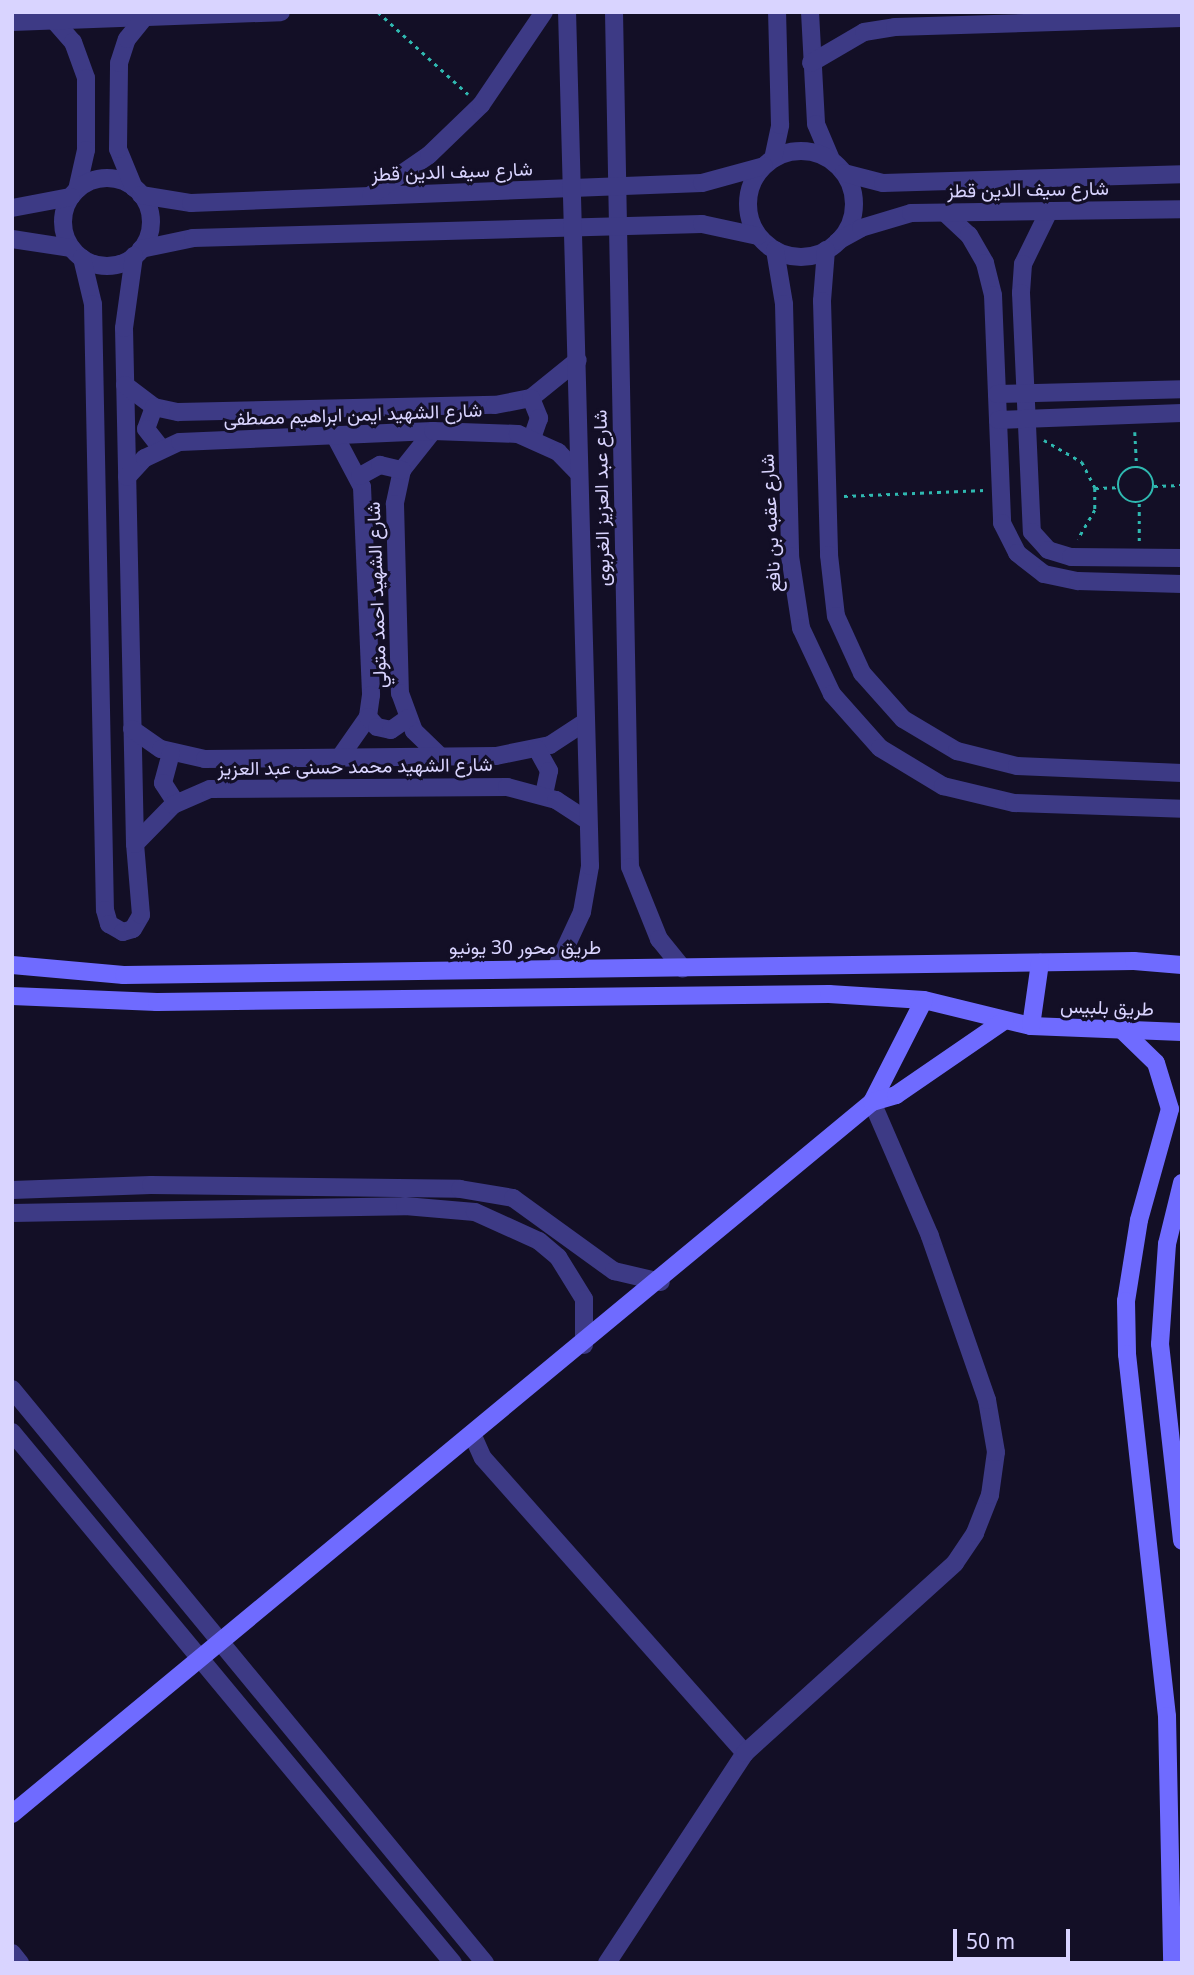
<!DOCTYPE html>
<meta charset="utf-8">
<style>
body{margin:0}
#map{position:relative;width:1194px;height:1975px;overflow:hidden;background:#130f26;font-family:"Noto Sans",Vazirmatn,sans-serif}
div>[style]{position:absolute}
.path>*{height:2.5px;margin-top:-1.25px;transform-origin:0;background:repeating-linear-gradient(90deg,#2fb8b0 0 3.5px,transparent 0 8.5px)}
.path>.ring{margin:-1.25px;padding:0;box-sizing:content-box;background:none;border:2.5px solid #2fb8b0;border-radius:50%}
.street>*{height:18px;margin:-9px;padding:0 9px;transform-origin:9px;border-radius:9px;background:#3d3a85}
.street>.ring{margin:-9px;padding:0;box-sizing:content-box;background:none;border:18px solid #3d3a85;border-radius:50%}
.secondary>*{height:18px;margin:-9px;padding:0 9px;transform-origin:9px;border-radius:9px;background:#6f6bff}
span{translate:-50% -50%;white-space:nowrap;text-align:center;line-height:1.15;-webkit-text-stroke:6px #130f26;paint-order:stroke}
.street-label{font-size:19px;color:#d9d4ff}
.frame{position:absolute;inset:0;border:14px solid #d9d4ff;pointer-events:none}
.scale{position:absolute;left:953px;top:1929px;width:117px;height:32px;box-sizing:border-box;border:4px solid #d9d4ff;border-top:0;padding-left:9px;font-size:21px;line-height:24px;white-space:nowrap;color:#d9d4ff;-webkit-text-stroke:5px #130f26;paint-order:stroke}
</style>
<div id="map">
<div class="path">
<div style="left:378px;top:12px;width:122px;rotate:42.3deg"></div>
<div style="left:1135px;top:432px;width:35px;rotate:87deg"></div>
<div style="left:1044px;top:440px;width:44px;rotate:30.1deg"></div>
<div style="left:1082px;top:462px;width:29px;rotate:63deg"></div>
<div style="left:1095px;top:488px;width:22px;rotate:90deg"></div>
<div style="left:1095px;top:510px;width:34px;rotate:120deg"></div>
<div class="ring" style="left:1118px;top:467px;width:33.5px;height:33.5px"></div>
<div style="left:1154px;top:486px;width:28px;rotate:-2deg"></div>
<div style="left:1095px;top:488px;width:24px;rotate:-2deg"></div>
<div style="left:844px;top:496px;width:141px;rotate:-2.4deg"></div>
<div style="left:1139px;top:541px;width:39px;rotate:-90deg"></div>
</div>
<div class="street">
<div style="left:614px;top:12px;width:855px;rotate:88.93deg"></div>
<div style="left:630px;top:867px;width:78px;rotate:68.1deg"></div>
<div style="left:659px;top:939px;width:38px;rotate:51deg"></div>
<div style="left:810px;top:12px;width:112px;rotate:86.9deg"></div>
<div style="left:816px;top:124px;width:39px;rotate:67deg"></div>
<div style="left:51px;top:17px;width:33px;rotate:49deg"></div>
<div style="left:73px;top:42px;width:38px;rotate:70deg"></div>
<div style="left:86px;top:78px;width:72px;rotate:90deg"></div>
<div style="left:86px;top:150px;width:41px;rotate:102.7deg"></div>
<div style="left:12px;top:22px;width:269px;rotate:-2.1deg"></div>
<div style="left:811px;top:63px;width:61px;rotate:-30.3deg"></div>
<div style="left:864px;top:32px;width:31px;rotate:-9deg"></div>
<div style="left:895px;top:27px;width:287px;rotate:-1.8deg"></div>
<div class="ring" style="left:748px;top:151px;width:88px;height:88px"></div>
<div style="left:773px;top:159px;width:35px;rotate:-78deg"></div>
<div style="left:780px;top:125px;width:113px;rotate:-91.5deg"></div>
<div style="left:844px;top:173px;width:40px;rotate:14.4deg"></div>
<div style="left:883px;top:183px;width:299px;rotate:-1.7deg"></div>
<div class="ring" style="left:63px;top:178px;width:70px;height:70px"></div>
<div style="left:134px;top:188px;width:42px;rotate:-112.3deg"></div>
<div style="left:118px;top:149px;width:86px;rotate:-89.3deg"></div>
<div style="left:119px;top:63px;width:25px;rotate:-72deg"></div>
<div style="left:127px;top:39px;width:26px;rotate:-51deg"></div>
<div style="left:141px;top:195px;width:51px;rotate:9.1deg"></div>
<div style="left:191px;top:203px;width:511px;rotate:-2.24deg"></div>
<div style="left:702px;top:183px;width:64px;rotate:-15.3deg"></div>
<div style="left:371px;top:195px;width:70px;rotate:-34.6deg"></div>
<div style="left:429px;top:155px;width:72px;rotate:-43.9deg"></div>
<div style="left:481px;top:105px;width:112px;rotate:-55.9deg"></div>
<div style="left:12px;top:208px;width:60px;rotate:-10.6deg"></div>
<div style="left:1049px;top:211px;width:59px;rotate:116.1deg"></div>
<div style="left:1023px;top:264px;width:29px;rotate:94deg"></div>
<div style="left:1021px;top:293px;width:239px;rotate:87.4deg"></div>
<div style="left:1032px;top:532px;width:24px;rotate:48deg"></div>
<div style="left:1048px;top:550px;width:24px;rotate:17deg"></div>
<div style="left:1071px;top:557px;width:111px;rotate:0.5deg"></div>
<div style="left:945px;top:213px;width:33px;rotate:43deg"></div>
<div style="left:969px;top:235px;width:32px;rotate:60deg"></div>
<div style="left:985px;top:263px;width:33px;rotate:76deg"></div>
<div style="left:993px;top:295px;width:228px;rotate:87.7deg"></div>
<div style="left:1002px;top:523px;width:34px;rotate:63deg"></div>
<div style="left:1017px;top:553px;width:34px;rotate:38deg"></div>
<div style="left:1044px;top:574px;width:35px;rotate:12deg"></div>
<div style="left:1078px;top:581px;width:104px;rotate:1.7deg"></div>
<div style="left:12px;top:239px;width:60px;rotate:8.7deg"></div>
<div style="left:838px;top:241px;width:26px;rotate:-29deg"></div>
<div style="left:861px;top:228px;width:52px;rotate:-16.7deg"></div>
<div style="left:911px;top:213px;width:271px;rotate:-0.8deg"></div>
<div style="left:141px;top:249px;width:53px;rotate:-11.9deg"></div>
<div style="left:193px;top:238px;width:509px;rotate:-1.58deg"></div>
<div style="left:702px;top:224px;width:57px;rotate:12.1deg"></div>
<div style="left:775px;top:250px;width:55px;rotate:80.5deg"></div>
<div style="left:784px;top:304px;width:252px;rotate:88.6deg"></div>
<div style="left:790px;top:556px;width:73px;rotate:81.3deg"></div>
<div style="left:801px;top:628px;width:73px;rotate:64.8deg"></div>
<div style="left:832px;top:694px;width:72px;rotate:48.4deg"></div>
<div style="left:880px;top:748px;width:74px;rotate:31.1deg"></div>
<div style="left:943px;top:786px;width:73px;rotate:13.5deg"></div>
<div style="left:1014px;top:803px;width:168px;rotate:2deg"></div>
<div style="left:826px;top:250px;width:51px;rotate:94.5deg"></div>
<div style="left:822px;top:301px;width:254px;rotate:88.4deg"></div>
<div style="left:829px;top:555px;width:61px;rotate:83.5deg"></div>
<div style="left:836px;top:616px;width:63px;rotate:65.5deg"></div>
<div style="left:862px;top:673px;width:62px;rotate:48.3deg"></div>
<div style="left:903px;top:719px;width:63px;rotate:30.7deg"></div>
<div style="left:957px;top:751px;width:62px;rotate:14deg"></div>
<div style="left:1017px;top:766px;width:165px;rotate:2.4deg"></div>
<div style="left:82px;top:258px;width:47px;rotate:76.6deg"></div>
<div style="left:93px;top:304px;width:606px;rotate:88.87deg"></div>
<div style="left:105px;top:910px;width:15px;rotate:74deg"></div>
<div style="left:109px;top:924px;width:16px;rotate:30deg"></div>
<div style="left:123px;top:932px;width:10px;rotate:-17deg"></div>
<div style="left:133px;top:929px;width:16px;rotate:-60deg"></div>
<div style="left:141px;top:915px;width:71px;rotate:-94.8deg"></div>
<div style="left:135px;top:844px;width:516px;rotate:-91.22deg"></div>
<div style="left:124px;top:328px;width:73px;rotate:-82.1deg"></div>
<div style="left:125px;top:385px;width:36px;rotate:37deg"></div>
<div style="left:154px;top:407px;width:25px;rotate:12deg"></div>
<div style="left:178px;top:412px;width:317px;rotate:-1.3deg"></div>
<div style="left:495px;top:405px;width:37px;rotate:-11deg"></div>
<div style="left:531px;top:398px;width:60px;rotate:-39deg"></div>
<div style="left:997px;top:394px;width:185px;rotate:-1.5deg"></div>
<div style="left:531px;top:398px;width:22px;rotate:68deg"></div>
<div style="left:539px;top:418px;width:21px;rotate:109deg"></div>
<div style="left:154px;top:407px;width:23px;rotate:110deg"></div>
<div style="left:146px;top:429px;width:24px;rotate:52deg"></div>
<div style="left:998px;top:420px;width:184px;rotate:-2.2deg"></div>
<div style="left:433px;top:431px;width:50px;rotate:128.5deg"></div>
<div style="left:402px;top:470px;width:35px;rotate:102deg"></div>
<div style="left:395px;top:504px;width:189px;rotate:88.5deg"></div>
<div style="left:400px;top:693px;width:40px;rotate:69.8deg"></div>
<div style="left:414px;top:731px;width:36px;rotate:44deg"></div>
<div style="left:335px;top:436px;width:58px;rotate:62.1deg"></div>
<div style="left:362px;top:487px;width:208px;rotate:87.5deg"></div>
<div style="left:371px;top:695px;width:22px;rotate:98deg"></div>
<div style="left:368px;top:717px;width:49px;rotate:125deg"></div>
<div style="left:360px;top:476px;width:23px;rotate:-29deg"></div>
<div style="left:380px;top:465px;width:23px;rotate:13deg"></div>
<div style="left:127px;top:477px;width:26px;rotate:-47deg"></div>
<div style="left:145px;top:458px;width:38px;rotate:-25deg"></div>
<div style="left:180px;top:442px;width:253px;rotate:-2.5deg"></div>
<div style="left:433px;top:431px;width:85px;rotate:2deg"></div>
<div style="left:518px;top:434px;width:44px;rotate:24.2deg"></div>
<div style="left:558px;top:452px;width:29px;rotate:46deg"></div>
<div style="left:368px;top:717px;width:13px;rotate:48deg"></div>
<div style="left:377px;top:727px;width:14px;rotate:12deg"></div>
<div style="left:391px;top:730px;width:21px;rotate:-35deg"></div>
<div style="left:132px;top:729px;width:35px;rotate:35deg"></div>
<div style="left:161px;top:749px;width:45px;rotate:12.8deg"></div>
<div style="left:205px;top:759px;width:291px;rotate:-0.6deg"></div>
<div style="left:496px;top:756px;width:55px;rotate:-11.5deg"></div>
<div style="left:550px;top:745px;width:42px;rotate:-33.3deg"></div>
<div style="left:537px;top:749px;width:25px;rotate:61deg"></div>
<div style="left:549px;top:771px;width:25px;rotate:102deg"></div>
<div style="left:171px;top:753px;width:31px;rotate:105deg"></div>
<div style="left:163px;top:783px;width:24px;rotate:57deg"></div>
<div style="left:135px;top:844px;width:54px;rotate:-45.7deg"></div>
<div style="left:173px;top:805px;width:40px;rotate:-23.4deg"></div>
<div style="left:210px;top:789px;width:297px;rotate:-0.4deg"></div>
<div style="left:507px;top:787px;width:51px;rotate:14.9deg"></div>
<div style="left:556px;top:800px;width:38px;rotate:33deg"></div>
<div style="left:556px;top:968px;width:62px;rotate:-65.1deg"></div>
<div style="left:582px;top:912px;width:47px;rotate:-80.1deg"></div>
<div style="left:590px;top:866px;width:854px;rotate:-91.54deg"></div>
<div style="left:12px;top:1190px;width:139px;rotate:-2.1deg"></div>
<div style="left:151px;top:1185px;width:309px;rotate:0.7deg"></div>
<div style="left:460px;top:1189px;width:54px;rotate:9.6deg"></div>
<div style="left:513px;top:1198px;width:125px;rotate:35.9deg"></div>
<div style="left:614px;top:1271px;width:48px;rotate:13.2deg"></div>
<div style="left:12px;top:1213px;width:393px;rotate:-1deg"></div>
<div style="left:405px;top:1206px;width:70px;rotate:4.9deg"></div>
<div style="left:475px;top:1212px;width:70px;rotate:24.4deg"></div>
<div style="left:539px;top:1241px;width:25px;rotate:40deg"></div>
<div style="left:558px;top:1257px;width:49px;rotate:58.2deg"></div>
<div style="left:584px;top:1299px;width:46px;rotate:90deg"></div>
<div style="left:12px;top:1389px;width:744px;rotate:50.51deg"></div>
<div style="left:12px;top:1432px;width:690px;rotate:50.29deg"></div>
<div style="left:473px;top:1436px;width:24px;rotate:66deg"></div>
<div style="left:483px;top:1458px;width:395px;rotate:48.4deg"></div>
<div style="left:12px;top:1953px;width:13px;rotate:51deg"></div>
<div style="left:607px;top:1963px;width:251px;rotate:-56.7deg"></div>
<div style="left:745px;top:1753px;width:283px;rotate:-42.1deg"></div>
<div style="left:955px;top:1563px;width:36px;rotate:-56deg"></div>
<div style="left:975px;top:1533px;width:41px;rotate:-68.5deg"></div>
<div style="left:990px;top:1495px;width:43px;rotate:-82.1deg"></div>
<div style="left:996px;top:1452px;width:53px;rotate:-99.8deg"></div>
<div style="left:987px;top:1400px;width:174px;rotate:-109.2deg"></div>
<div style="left:930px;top:1236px;width:146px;rotate:-113.4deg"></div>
</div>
<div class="secondary">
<div style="left:12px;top:965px;width:112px;rotate:5.1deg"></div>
<div style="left:124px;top:975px;width:1010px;rotate:-0.79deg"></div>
<div style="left:1134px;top:961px;width:48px;rotate:4.8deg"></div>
<div style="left:12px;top:996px;width:145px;rotate:2.4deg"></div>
<div style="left:157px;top:1002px;width:672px;rotate:-0.68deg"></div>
<div style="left:829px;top:994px;width:95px;rotate:3.6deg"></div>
<div style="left:924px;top:1000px;width:110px;rotate:13.7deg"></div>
<div style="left:1031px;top:1026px;width:151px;rotate:2.3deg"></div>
<div style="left:1031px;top:1026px;width:64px;rotate:-81.9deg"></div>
<div style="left:1122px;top:1030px;width:47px;rotate:44.1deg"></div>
<div style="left:1156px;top:1063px;width:48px;rotate:73.1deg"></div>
<div style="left:1170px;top:1109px;width:115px;rotate:105.6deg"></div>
<div style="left:1139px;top:1220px;width:82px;rotate:99.1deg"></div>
<div style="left:1126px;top:1301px;width:53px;rotate:88.9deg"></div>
<div style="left:1127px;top:1354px;width:364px;rotate:83.7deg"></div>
<div style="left:1167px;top:1716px;width:247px;rotate:88.8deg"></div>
<div style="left:872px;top:1102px;width:114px;rotate:-63deg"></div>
<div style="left:1182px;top:1183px;width:63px;rotate:103.8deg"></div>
<div style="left:1167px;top:1244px;width:100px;rotate:94deg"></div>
<div style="left:1160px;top:1344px;width:198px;rotate:83.6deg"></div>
<div style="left:12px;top:1814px;width:1116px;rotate:-39.62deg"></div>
<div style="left:872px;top:1102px;width:25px;rotate:-16deg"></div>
<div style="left:896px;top:1095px;width:132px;rotate:-34.5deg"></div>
</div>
<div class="street-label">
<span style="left:452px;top:172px;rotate:-2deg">شارع سيف الدين قطز</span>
<span style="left:1028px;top:190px;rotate:-1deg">شارع سيف الدين قطز</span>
<span style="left:353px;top:415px;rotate:-2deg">شارع الشهيد ايمن ابراهيم مصطفى</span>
<span style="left:602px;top:498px;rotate:-91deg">شارع عبد العزيز الغربوى</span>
<span style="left:771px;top:523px;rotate:-93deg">شارع عقبه بن نافع</span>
<span style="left:377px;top:595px;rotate:-92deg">شارع الشهيد احمد متولي</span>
<span style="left:355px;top:767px;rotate:-1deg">شارع الشهيد محمد حسنى عبد العزيز</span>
<span style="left:525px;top:948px">طريق محور 30 يونيو</span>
<span style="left:1107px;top:1008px;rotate:2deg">طريق بلبيس</span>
</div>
<div class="frame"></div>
<div class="scale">50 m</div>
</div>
